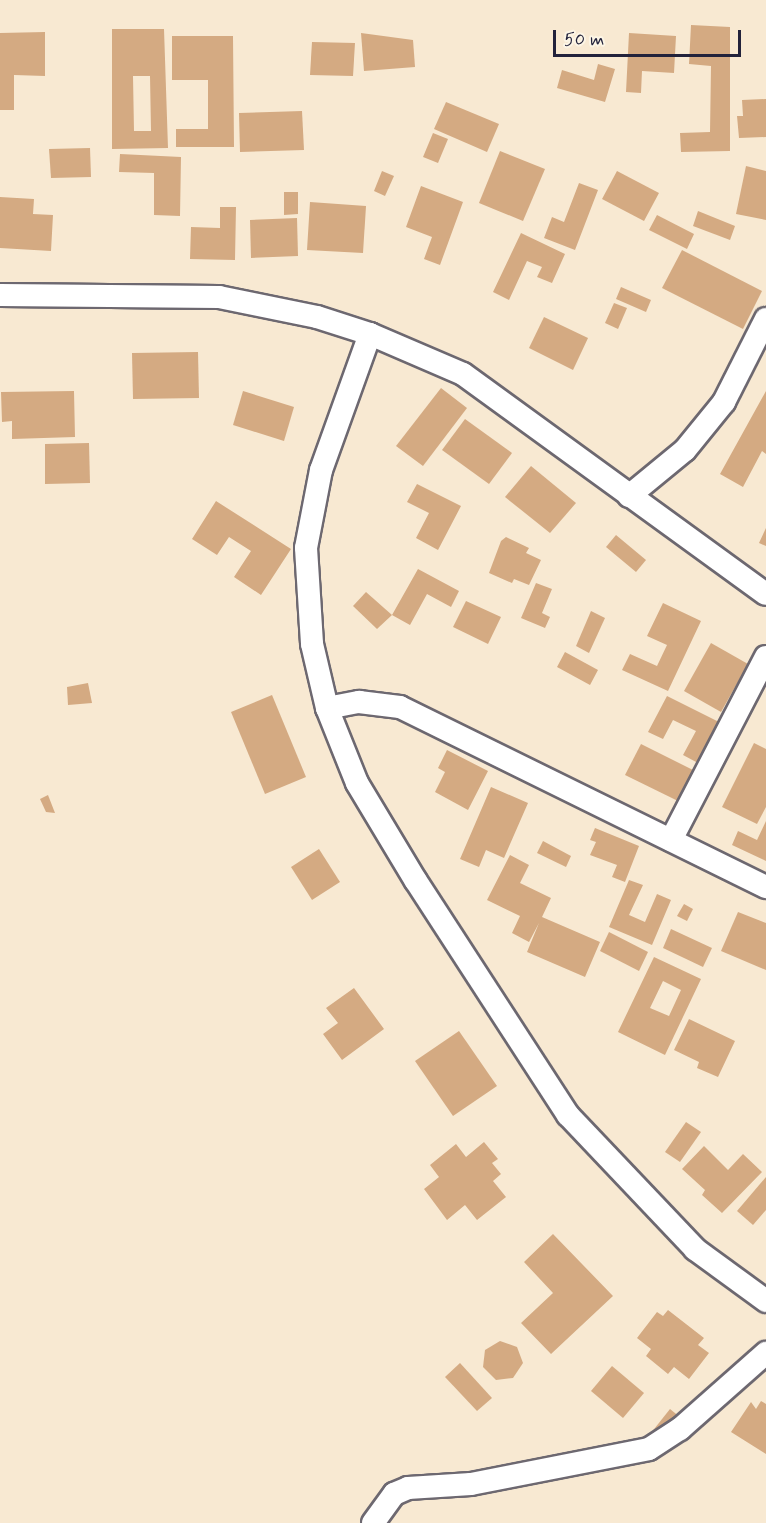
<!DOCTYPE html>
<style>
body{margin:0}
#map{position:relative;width:766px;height:1523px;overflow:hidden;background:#f8e9d2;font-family:Mynerve,sans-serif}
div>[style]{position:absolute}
.building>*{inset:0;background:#d4aa82}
.roads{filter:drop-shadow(2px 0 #6d6870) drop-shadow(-2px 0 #6d6870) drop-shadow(0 2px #6d6870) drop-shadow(0 -2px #6d6870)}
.street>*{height:22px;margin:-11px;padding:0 11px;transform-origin:11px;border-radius:11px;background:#fff}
span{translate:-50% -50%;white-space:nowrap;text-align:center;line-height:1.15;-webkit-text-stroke:5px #fcf5e5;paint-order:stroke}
.scale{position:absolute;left:553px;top:30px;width:188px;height:27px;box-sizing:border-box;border:3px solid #22223b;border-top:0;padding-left:8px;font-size:18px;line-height:21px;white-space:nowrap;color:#22223b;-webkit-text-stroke:4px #fcf5e5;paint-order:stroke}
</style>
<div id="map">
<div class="building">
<div style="clip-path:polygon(691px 25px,730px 27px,730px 151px,681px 152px,680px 133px,710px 132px,711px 66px,689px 64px)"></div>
<div style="clip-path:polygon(evenodd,112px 29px,164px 29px,168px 148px,112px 149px,112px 29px,133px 76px,150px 76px,151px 131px,134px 131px,133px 76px)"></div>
<div style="clip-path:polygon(45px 32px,45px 76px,14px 75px,14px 110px,0 110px,0 33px)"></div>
<div style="clip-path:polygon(361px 33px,413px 40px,415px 67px,364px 71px)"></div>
<div style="clip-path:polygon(629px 33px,676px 36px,674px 73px,642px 71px,641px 93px,626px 92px)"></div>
<div style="clip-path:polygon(172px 36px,233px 36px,234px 147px,176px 147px,176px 129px,208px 129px,208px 80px,172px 80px)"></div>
<div style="clip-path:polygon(312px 42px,355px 43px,353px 76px,310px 75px)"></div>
<div style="clip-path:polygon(598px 64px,615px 69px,605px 102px,557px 88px,562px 70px,594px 80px)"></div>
<div style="clip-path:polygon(766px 99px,766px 137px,739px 138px,737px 116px,743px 116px,742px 100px)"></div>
<div style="clip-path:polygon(446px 102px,499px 124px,487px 152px,434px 129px)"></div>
<div style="clip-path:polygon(302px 111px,304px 150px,240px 152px,239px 113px)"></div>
<div style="clip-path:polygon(433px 133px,448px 139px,438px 163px,423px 157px)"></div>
<div style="clip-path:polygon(90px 148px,91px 177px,51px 178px,49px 149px)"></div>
<div style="clip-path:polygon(500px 151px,545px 169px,523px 221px,479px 203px)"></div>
<div style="clip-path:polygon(120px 154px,181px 157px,180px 216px,154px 215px,154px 173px,119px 172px)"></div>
<div style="clip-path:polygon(746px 166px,766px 171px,766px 220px,736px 214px)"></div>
<div style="clip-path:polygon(382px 171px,394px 176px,385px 196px,374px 191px)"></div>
<div style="clip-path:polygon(617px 171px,659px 193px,644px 221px,602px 199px)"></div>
<div style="clip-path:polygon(579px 183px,598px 190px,575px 250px,544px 238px,552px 217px,564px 222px)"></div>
<div style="clip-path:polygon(421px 186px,463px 202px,440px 265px,424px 259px,432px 237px,406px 227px)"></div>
<div style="clip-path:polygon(284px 192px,298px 192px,298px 214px,284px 215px)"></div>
<div style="clip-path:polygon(0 197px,34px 199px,33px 214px,53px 215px,51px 251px,0 248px)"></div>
<div style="clip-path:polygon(310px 202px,366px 206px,363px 253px,307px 250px)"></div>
<div style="clip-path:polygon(220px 207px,236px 207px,235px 260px,190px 259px,191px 227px,220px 228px)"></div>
<div style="clip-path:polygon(698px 211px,735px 226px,730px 240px,693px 226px)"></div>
<div style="clip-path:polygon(657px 215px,694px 234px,687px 249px,649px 230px)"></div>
<div style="clip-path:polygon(297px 218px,298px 256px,251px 258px,250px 220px)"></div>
<div style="clip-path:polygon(521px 233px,565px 254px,552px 283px,537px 277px,542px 267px,527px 261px,509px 300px,493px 292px)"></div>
<div style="clip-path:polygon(682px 250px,762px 291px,743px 329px,662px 288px)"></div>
<div style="clip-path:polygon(621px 287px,651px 300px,646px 312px,616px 299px)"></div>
<div style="clip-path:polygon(614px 303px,627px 308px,618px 329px,605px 323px)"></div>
<div style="clip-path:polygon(544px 317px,588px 338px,573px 370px,529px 348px)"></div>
<div style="clip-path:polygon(198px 352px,199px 398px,133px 399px,132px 353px)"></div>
<div style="clip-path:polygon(441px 388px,467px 408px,423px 466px,396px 446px)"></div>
<div style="clip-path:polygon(74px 391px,75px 437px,12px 439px,12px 421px,2px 422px,1px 392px)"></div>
<div style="clip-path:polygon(243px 391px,294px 407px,284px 441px,233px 425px)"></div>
<div style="clip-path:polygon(766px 391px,766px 454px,762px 451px,743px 487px,720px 474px)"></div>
<div style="clip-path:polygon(465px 419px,512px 453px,489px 484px,442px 450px)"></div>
<div style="clip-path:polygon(89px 443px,90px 483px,45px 484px,45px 444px)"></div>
<div style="clip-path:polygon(531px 466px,576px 503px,550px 533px,505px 497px)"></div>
<div style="clip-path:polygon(417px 484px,461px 506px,438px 550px,416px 538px,429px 513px,407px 502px)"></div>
<div style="clip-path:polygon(216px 501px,291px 549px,261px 595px,234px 577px,251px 551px,229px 537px,217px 555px,192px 539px)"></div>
<div style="clip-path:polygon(766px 528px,766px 546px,759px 543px)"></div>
<div style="clip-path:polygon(616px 535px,646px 560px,636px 572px,606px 547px)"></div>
<div style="clip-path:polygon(506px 537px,529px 548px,526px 553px,541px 560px,529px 585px,514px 579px,512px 583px,489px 573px,501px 541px)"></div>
<div style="clip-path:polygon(418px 569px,459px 591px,451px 607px,427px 594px,410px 625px,392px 615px)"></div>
<div style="clip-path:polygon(536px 583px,552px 589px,542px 613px,550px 617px,545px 628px,521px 618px)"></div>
<div style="clip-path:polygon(366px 592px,392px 615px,377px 629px,353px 606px)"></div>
<div style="clip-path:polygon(466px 601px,501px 617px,488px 644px,453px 627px)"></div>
<div style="clip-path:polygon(663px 603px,701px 621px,668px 691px,622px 670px,630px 654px,657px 666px,667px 645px,647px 636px)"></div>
<div style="clip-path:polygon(591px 611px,605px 618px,589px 653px,576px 646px)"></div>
<div style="clip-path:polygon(711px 643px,748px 664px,721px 712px,684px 691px)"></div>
<div style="clip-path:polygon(565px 652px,598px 670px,590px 685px,557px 667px)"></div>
<div style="clip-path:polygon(88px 683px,92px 703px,68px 705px,67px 687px)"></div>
<div style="clip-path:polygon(272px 695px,306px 777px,265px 794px,231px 712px)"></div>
<div style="clip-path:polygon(667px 696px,719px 722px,698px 763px,683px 755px,696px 731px,673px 720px,663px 739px,648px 732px)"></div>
<div style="clip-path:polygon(754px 743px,766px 749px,766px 807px,757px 824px,722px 807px)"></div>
<div style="clip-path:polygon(641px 744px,693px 770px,678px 801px,625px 775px)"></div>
<div style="clip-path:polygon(447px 750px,488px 771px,468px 810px,435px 792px,445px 772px,438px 768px)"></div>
<div style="clip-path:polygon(491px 787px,528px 803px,504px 858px,486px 850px,479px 867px,460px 859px)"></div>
<div style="clip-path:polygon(48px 795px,55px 813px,46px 812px,40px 799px)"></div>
<div style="clip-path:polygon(766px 821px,766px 861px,732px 845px,738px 831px,757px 840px)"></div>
<div style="clip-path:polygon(595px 828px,639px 846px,625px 882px,612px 877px,617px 865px,590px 855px,596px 842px,590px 840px)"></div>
<div style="clip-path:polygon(543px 841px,571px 856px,566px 867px,537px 853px)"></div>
<div style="clip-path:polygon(319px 849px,340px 882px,312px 900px,291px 867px)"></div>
<div style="clip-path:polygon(510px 855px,529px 865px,520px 883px,551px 898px,542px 917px,600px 942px,585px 977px,527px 952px,539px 923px,529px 942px,512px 933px,520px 916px,487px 900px)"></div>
<div style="clip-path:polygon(629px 880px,643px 885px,629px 915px,645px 922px,657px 894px,671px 900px,652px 945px,609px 927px)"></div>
<div style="clip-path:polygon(684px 904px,693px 909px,687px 921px,677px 916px)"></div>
<div style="clip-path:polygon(738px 912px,766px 923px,766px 970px,721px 951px)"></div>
<div style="clip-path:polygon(671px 929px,712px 948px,703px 967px,663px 948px)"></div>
<div style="clip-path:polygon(609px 932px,648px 952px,639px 971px,600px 951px)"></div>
<div style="clip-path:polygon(evenodd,654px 957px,701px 979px,665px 1055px,618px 1032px,654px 957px,663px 981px,681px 990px,669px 1016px,650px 1008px,663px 981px)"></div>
<div style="clip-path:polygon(354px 988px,384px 1029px,342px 1060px,323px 1034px,338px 1023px,326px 1008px)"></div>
<div style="clip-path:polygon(689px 1019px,735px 1041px,718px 1077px,697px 1068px,699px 1062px,674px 1050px)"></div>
<div style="clip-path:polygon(459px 1031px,497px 1086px,453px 1116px,415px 1061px)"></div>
<div style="clip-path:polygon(686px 1122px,701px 1132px,680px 1162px,665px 1152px)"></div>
<div style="clip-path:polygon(484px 1142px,498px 1159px,492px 1163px,501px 1174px,493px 1181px,506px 1197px,477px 1220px,465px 1205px,447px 1220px,424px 1189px,439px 1177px,430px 1165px,456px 1144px,466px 1157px)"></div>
<div style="clip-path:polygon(704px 1146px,728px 1170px,743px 1154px,762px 1172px,722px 1213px,702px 1195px,705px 1190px,682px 1169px)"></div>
<div style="clip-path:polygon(766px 1177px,766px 1210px,753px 1225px,737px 1211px)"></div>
<div style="clip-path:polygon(553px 1234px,613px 1296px,551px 1354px,521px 1323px,553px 1293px,524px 1262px)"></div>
<div style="clip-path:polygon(668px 1310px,704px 1338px,698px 1345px,709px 1353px,689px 1379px,674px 1367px,668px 1374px,646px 1356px,651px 1349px,637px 1338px,657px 1312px,663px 1316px)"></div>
<div style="clip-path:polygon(500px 1341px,517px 1347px,523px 1363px,513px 1378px,496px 1380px,483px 1367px,485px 1350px)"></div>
<div style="clip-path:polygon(460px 1363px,492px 1398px,477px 1411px,445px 1377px)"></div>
<div style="clip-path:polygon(612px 1366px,644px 1393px,623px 1418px,591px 1391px)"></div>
<div style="clip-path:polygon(761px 1401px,766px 1404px,766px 1454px,731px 1432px,751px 1402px,756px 1409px)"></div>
<div style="clip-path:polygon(670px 1409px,686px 1422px,647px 1438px)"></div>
</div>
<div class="roads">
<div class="street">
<div style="left:0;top:295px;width:219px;rotate:0.5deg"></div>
<div style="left:219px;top:297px;width:100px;rotate:11.5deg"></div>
<div style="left:317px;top:317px;width:56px;rotate:17.8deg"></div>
<div style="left:370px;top:334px;width:101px;rotate:23.3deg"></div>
<div style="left:463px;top:374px;width:374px;rotate:36deg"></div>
<div style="left:370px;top:334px;width:145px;rotate:109.8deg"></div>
<div style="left:321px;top:470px;width:79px;rotate:100.9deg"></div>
<div style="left:306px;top:548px;width:96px;rotate:86.4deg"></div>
<div style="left:312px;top:644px;width:66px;rotate:76.8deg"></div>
<div style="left:327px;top:708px;width:81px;rotate:68.2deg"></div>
<div style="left:357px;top:783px;width:114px;rotate:59deg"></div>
<div style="left:416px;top:881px;width:279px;rotate:57deg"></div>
<div style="left:568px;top:1115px;width:185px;rotate:46.5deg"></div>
<div style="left:695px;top:1249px;width:88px;rotate:36.2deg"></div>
<div style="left:629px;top:496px;width:72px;rotate:-39.4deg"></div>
<div style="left:685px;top:450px;width:62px;rotate:-50.9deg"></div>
<div style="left:724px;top:402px;width:93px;rotate:-63.2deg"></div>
<div style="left:327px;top:708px;width:33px;rotate:-11deg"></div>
<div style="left:359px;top:702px;width:41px;rotate:7deg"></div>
<div style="left:400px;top:707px;width:408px;rotate:26.2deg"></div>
<div style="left:671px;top:840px;width:206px;rotate:-62.6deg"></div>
<div style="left:373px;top:1523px;width:36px;rotate:-54deg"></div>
<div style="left:394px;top:1494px;width:15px;rotate:-23deg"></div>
<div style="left:408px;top:1488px;width:63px;rotate:-3.6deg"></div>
<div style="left:471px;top:1484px;width:181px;rotate:-11.1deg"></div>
<div style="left:649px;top:1449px;width:37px;rotate:-33deg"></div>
<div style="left:680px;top:1429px;width:115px;rotate:-41.5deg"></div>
</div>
</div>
<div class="scale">50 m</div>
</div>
